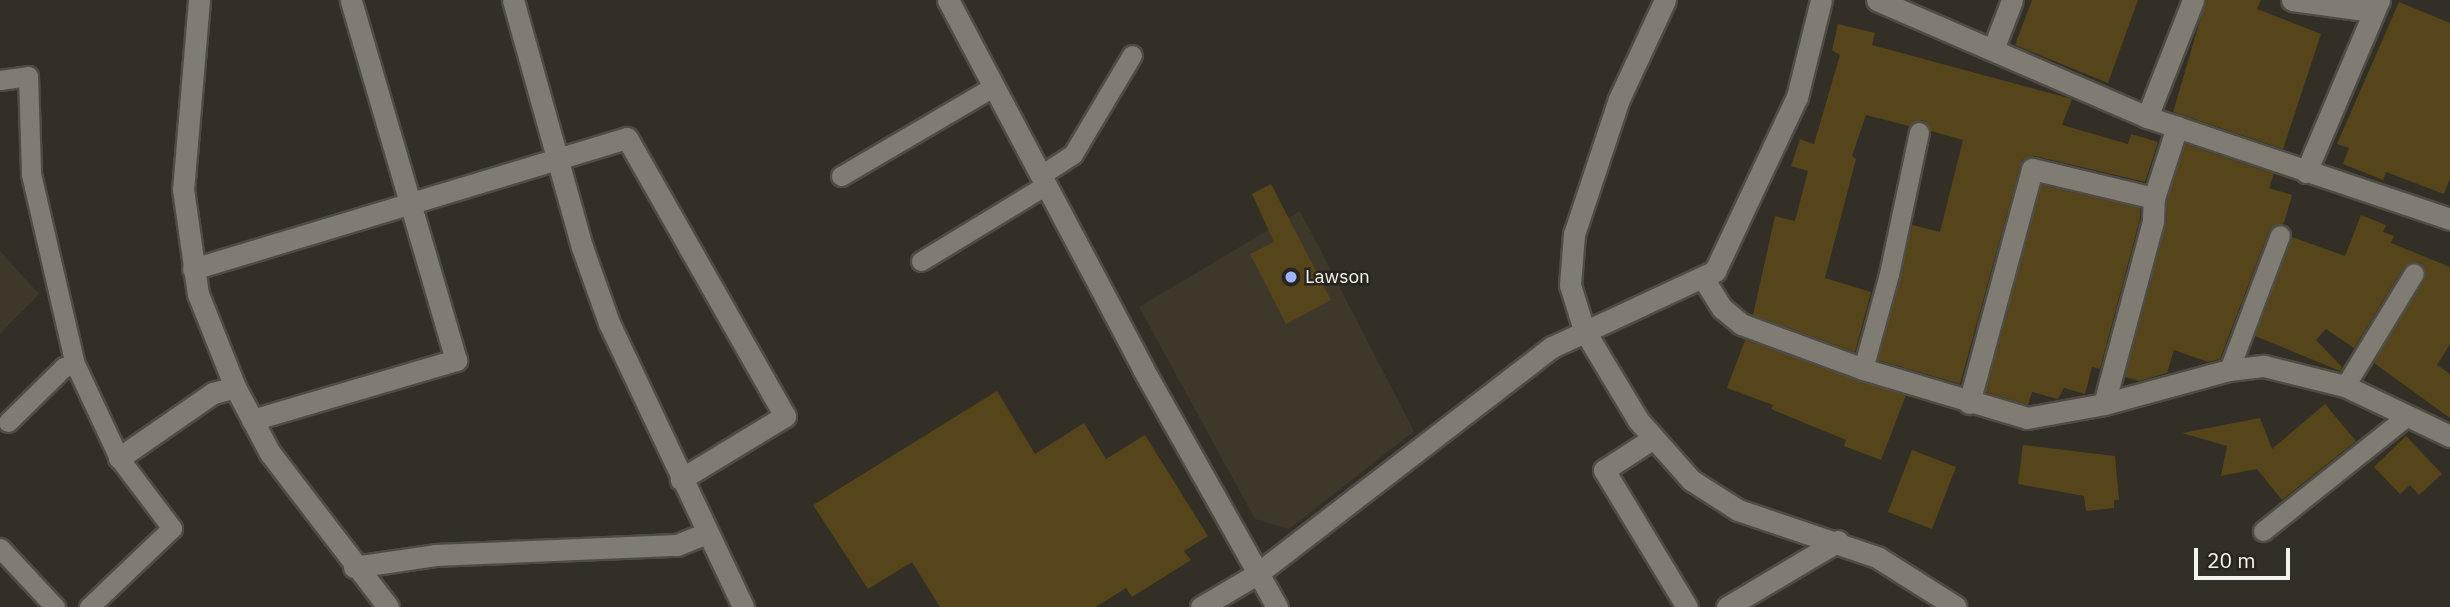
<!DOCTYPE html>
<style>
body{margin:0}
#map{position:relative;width:2450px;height:607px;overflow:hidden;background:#332f27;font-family:"IBM Plex Sans",sans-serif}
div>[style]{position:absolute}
.built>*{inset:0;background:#3e382a}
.building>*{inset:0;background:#56441a}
.roads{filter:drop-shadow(2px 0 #4f4c45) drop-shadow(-2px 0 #4f4c45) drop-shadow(0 2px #4f4c45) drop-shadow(0 -2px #4f4c45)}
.lane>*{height:19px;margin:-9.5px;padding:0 9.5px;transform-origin:9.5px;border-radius:9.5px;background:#807c73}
.street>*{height:21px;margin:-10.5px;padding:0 10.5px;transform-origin:10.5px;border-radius:10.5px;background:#807c73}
.dots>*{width:19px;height:19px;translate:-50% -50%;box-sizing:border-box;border:4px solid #29251e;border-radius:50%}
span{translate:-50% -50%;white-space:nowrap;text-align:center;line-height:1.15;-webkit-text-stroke:5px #29251e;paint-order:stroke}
.poi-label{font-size:19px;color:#f5f3ee}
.left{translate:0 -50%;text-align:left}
.scale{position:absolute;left:2194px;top:548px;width:96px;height:32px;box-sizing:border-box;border:4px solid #f5f3ee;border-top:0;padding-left:9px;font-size:21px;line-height:24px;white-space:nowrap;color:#f5f3ee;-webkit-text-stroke:5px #29251e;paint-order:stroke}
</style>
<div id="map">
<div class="built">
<div style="clip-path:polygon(1300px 211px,1414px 431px,1289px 529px,1255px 519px,1139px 307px)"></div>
<div style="clip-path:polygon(0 251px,39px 294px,0 334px)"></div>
</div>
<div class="building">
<div style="clip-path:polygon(2032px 0,2138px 0,2108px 83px,2015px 45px)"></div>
<div style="clip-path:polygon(2206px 0,2261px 0,2257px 9px,2321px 34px,2283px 149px,2173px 112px)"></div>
<div style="clip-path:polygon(2399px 2px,2450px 23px,2450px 178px,2444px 194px,2386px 172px,2383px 180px,2343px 164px,2349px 148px,2337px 144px)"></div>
<div style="clip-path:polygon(1838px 24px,1875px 33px,1872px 45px,2072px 99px,2062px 125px,2128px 144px,2131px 134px,2158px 142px,2145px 182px,2035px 156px,2022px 160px,1960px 384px,1878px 360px,1912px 225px,1940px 232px,1963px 140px,1931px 131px,1922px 120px,1909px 126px,1866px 115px,1852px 156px,1856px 159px,1825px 278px,1871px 292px,1855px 352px,1753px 315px,1775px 216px,1795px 221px,1808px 171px,1791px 166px,1800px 139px,1814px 144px,1840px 55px,1832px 50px)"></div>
<div style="clip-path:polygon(2185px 144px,2274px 174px,2269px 188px,2292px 195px,2284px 223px,2269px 231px,2220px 359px,2208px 362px,2174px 350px,2167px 373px,2139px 381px,2125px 377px,2166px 224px,2167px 200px)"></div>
<div style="clip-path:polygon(1271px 184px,1331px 300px,1286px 324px,1250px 254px,1274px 242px,1252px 194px)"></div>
<div style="clip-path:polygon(2041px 185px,2140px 208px,2140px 219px,2100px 369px,2092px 367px,2085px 394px,2064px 388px,2058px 399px,2032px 392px,2028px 405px,1986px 392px)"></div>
<div style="clip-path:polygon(2361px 215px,2386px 225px,2383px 232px,2394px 236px,2391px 243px,2450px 267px,2450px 344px,2437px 365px,2450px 374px,2450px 418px,2374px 363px,2424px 279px,2425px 268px,2420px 262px,2404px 267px,2354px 348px,2326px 329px,2316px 340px,2342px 367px,2340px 371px,2255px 336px,2292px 237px,2345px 256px)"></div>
<div style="clip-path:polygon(1745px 340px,1906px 395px,1881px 460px,1844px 446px,1846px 440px,1771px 409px,1773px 405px,1727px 388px)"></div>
<div style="clip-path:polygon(997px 391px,1035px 454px,1084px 423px,1106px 459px,1145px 435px,1208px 536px,1184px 551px,1191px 560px,1132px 597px,1126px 588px,1096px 607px,940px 607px,912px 562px,868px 589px,813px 505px)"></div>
<div style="clip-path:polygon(2325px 404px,2356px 441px,2282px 500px,2257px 469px,2221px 476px,2227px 446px,2182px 433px,2260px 418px,2272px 449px)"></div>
<div style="clip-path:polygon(2406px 436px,2442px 474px,2419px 495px,2410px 485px,2400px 494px,2374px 467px)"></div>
<div style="clip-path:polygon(2023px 445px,2115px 456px,2119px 500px,2114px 500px,2114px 508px,2086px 511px,2084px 496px,2018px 484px)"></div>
<div style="clip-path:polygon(1912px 450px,1956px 467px,1932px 529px,1888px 512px)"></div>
</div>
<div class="roads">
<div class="lane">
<div style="left:0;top:80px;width:28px;rotate:-8deg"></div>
<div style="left:28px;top:76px;width:98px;rotate:88.2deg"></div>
<div style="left:31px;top:174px;width:195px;rotate:77deg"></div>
<div style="left:75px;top:364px;width:104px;rotate:64.9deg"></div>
<div style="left:119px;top:458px;width:88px;rotate:52.9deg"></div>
<div style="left:172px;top:528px;width:115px;rotate:136.4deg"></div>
<div style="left:1041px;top:175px;width:38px;rotate:-33deg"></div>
<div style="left:1073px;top:154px;width:115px;rotate:-59.2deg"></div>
<div style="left:841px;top:176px;width:176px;rotate:-30.4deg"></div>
<div style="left:921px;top:261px;width:146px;rotate:-31.3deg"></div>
<div style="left:1863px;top:369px;width:98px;rotate:-74.7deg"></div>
<div style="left:1889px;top:274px;width:145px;rotate:-78.1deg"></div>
<div style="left:2229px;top:370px;width:144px;rotate:-69.3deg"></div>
<div style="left:2345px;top:386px;width:132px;rotate:-58.6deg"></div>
<div style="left:8px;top:422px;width:78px;rotate:-44.5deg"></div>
<div style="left:64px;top:367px;width:11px;rotate:-15deg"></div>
<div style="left:2263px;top:531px;width:184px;rotate:-38.6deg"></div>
<div style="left:0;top:548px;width:81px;rotate:47deg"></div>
</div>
<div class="street">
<div style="left:199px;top:0;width:190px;rotate:94.8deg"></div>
<div style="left:183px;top:189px;width:106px;rotate:81.9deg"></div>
<div style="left:198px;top:294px;width:100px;rotate:68.3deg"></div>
<div style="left:235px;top:387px;width:75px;rotate:62.1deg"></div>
<div style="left:270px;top:453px;width:194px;rotate:52.5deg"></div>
<div style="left:513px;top:0;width:256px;rotate:74.4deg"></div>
<div style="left:582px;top:247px;width:81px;rotate:70.4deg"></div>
<div style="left:609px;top:323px;width:314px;rotate:64.7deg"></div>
<div style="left:948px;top:0;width:417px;rotate:62.1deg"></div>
<div style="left:1143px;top:369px;width:273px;rotate:60.6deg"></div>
<div style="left:1665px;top:0;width:109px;rotate:114.9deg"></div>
<div style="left:1619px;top:99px;width:142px;rotate:108.4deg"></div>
<div style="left:1574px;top:234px;width:51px;rotate:94.5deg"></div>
<div style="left:1570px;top:285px;width:47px;rotate:72.7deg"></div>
<div style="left:1584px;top:330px;width:105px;rotate:59deg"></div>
<div style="left:1638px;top:420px;width:80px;rotate:48.5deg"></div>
<div style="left:1691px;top:480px;width:56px;rotate:32.6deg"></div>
<div style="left:1738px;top:510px;width:147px;rotate:18.7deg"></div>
<div style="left:1877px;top:557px;width:93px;rotate:32.3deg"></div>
<div style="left:1877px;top:0;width:294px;rotate:23.4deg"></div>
<div style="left:2147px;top:117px;width:320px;rotate:18.6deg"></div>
<div style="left:2292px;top:0;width:81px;rotate:7.8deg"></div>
<div style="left:1994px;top:47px;width:50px;rotate:-69deg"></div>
<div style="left:2147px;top:117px;width:126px;rotate:-68.5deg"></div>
<div style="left:2306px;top:172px;width:187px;rotate:-67deg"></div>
<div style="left:193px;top:269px;width:453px;rotate:-16.8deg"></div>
<div style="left:627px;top:138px;width:320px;rotate:60.4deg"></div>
<div style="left:785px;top:416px;width:122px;rotate:148.8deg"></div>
<div style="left:1703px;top:278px;width:36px;rotate:58deg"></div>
<div style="left:1722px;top:308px;width:25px;rotate:40deg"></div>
<div style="left:1741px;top:324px;width:130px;rotate:20.2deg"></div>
<div style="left:1863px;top:369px;width:171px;rotate:16.6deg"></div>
<div style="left:2027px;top:418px;width:78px;rotate:-10.3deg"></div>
<div style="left:2104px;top:404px;width:130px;rotate:-15.2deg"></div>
<div style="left:2229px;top:370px;width:35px;rotate:-7deg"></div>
<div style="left:2264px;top:366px;width:83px;rotate:13.9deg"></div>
<div style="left:2345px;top:386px;width:116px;rotate:25.5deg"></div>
<div style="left:1969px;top:403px;width:242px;rotate:-74.9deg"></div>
<div style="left:2032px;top:169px;width:125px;rotate:13.4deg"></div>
<div style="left:2104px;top:404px;width:189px;rotate:-75deg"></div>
<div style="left:2153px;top:221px;width:23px;rotate:-88deg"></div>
<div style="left:2154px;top:198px;width:75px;rotate:-72.1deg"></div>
<div style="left:252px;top:420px;width:213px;rotate:-16.4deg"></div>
<div style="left:456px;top:360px;width:375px;rotate:-106.3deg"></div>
<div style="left:1652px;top:439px;width:57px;rotate:147.1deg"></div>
<div style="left:1604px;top:470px;width:160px;rotate:58.8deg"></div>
<div style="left:119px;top:458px;width:114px;rotate:-34.7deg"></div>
<div style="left:213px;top:393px;width:23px;rotate:-15deg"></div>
<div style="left:354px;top:567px;width:82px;rotate:-8.4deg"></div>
<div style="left:435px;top:555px;width:242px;rotate:-2.4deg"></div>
<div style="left:677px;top:545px;width:32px;rotate:-22deg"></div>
<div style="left:1201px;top:607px;width:65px;rotate:-30.5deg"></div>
<div style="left:1257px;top:574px;width:372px;rotate:-37.6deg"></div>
<div style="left:1552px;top:347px;width:180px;rotate:-25deg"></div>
<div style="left:1715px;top:271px;width:192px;rotate:-64.8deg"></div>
<div style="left:1797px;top:97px;width:100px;rotate:-76.1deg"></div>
<div style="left:1727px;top:607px;width:129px;rotate:-30.7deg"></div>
</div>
</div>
<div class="dots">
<div style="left:1291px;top:277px;background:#9eb4fd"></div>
</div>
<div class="poi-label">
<span class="left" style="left:1305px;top:277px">Lawson</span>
</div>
<div class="scale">20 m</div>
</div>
